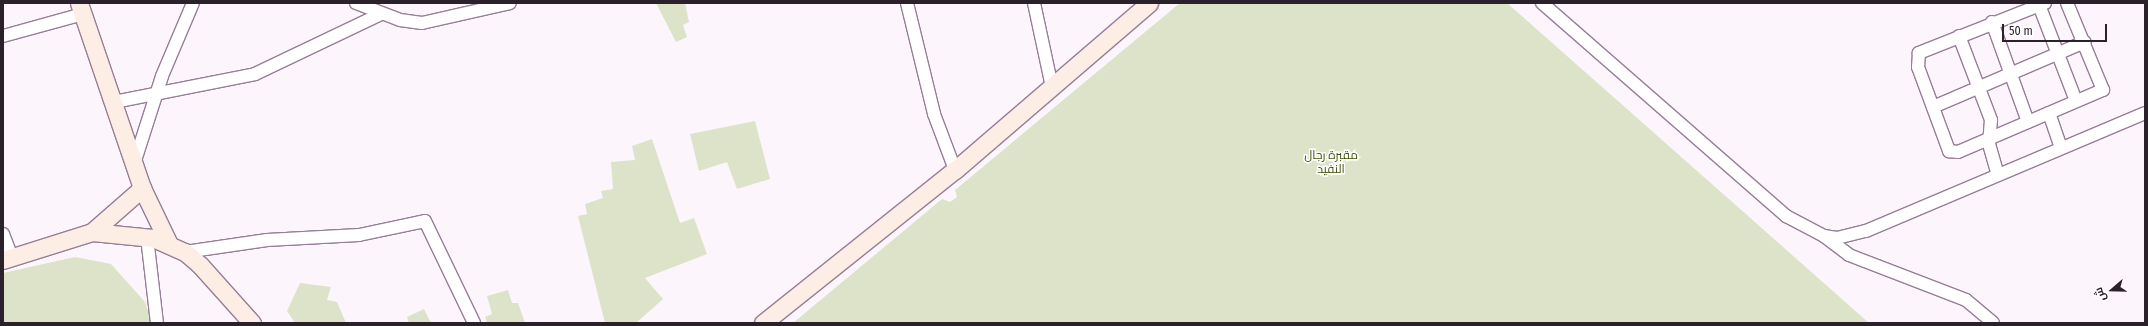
<!DOCTYPE html>
<meta charset="utf-8">
<style>
body{margin:0}
#map{position:relative;width:2148px;height:326px;overflow:hidden;background:#fcf6fc;font-family:"Fira Sans Condensed",Cairo,sans-serif}
div>[style]{position:absolute}
.green>*{inset:0;background:#dce3c8}
.roads{filter:drop-shadow(1px 0 #967e97) drop-shadow(-1px 0 #967e97) drop-shadow(0 1px #967e97) drop-shadow(0 -1px #967e97)}
.street>*{height:12px;margin:-6px;padding:0 6px;transform-origin:6px;border-radius:6px;background:#fff}
.secondary>*{height:17px;margin:-8.5px;padding:0 8.5px;transform-origin:8.5px;border-radius:8.5px;background:#fceee4}
span{translate:-50% -50%;white-space:nowrap;text-align:center;line-height:1.15;-webkit-text-stroke:3px #fff;paint-order:stroke}
.park-label{font-size:12px;color:#434e0a}
.frame{position:absolute;inset:0;border:4px solid #2b212b;pointer-events:none}
.north{position:absolute;left:2092px;top:270px;width:40px;height:40px;-webkit-text-stroke:3px #fff;paint-order:stroke;rotate:250deg;font-size:11px;font-weight:700;line-height:16px;text-align:center;color:#2b212b}
.north::after{content:'';display:block;margin:auto;width:14px;height:18px;background:#2b212b;clip-path:polygon(50% 0,100% 100%,50% 72%,0 100%)}
.scale{position:absolute;left:2002px;top:24px;width:105px;height:18px;box-sizing:border-box;border:2px solid #2b212b;border-top:0;padding-left:5px;font-size:12px;line-height:14px;white-space:nowrap;color:#2b212b;-webkit-text-stroke:3px #fff;paint-order:stroke}
</style>
<div id="map">
<div class="green">
<div style="clip-path:polygon(656px 3px,685px 3px,689px 22px,683px 25px,687px 37px,676px 42px)"></div>
<div style="clip-path:polygon(1180px 3px,1507px 3px,1869px 323px,793px 323px,942px 199px,950px 202px,957px 197px,955px 190px)"></div>
<div style="clip-path:polygon(755px 121px,770px 179px,737px 189px,727px 162px,699px 171px,690px 134px)"></div>
<div style="clip-path:polygon(652px 139px,680px 223px,694px 218px,707px 254px,645px 278px,663px 299px,636px 323px,605px 323px,578px 216px,587px 214px,585px 204px,603px 198px,601px 191px,613px 189px,611px 162px,635px 160px,632px 146px)"></div>
<div style="clip-path:polygon(75px 257px,111px 264px,145px 302px,152px 323px,3px 323px,3px 273px)"></div>
<div style="clip-path:polygon(300px 283px,331px 287px,327px 300px,337px 302px,346px 323px,295px 323px,287px 311px)"></div>
<div style="clip-path:polygon(508px 290px,512px 303px,518px 303px,525px 323px,487px 323px,485px 317px,492px 314px,487px 296px)"></div>
<div style="clip-path:polygon(424px 309px,431px 323px,409px 323px,407px 317px)"></div>
</div>
<div class="roads">
<div class="street">
<div style="left:356px;top:3px;width:47px;rotate:21.1deg"></div>
<div style="left:400px;top:20px;width:22px;rotate:8deg"></div>
<div style="left:422px;top:23px;width:90px;rotate:-12.8deg"></div>
<div style="left:907px;top:3px;width:114px;rotate:76.3deg"></div>
<div style="left:934px;top:114px;width:60px;rotate:69.4deg"></div>
<div style="left:1034px;top:3px;width:86px;rotate:77.9deg"></div>
<div style="left:1542px;top:3px;width:324px;rotate:41.1deg"></div>
<div style="left:1786px;top:216px;width:43px;rotate:27.8deg"></div>
<div style="left:1824px;top:236px;width:13px;rotate:9deg"></div>
<div style="left:1837px;top:238px;width:30px;rotate:-14deg"></div>
<div style="left:1866px;top:231px;width:303px;rotate:-22.9deg"></div>
<div style="left:2045px;top:3px;width:136px;rotate:158.4deg"></div>
<div style="left:1919px;top:53px;width:14px;rotate:94deg"></div>
<div style="left:1918px;top:67px;width:90px;rotate:69.7deg"></div>
<div style="left:1949px;top:151px;width:9px;rotate:6deg"></div>
<div style="left:1958px;top:152px;width:158px;rotate:-23.2deg"></div>
<div style="left:2103px;top:90px;width:94px;rotate:-112.5deg"></div>
<div style="left:2039px;top:5px;width:103px;rotate:68.9deg"></div>
<div style="left:1992px;top:22px;width:106px;rotate:70.2deg"></div>
<div style="left:3px;top:36px;width:83px;rotate:-15.4deg"></div>
<div style="left:1959px;top:36px;width:90px;rotate:69.1deg"></div>
<div style="left:1991px;top:120px;width:24px;rotate:95deg"></div>
<div style="left:1989px;top:144px;width:32px;rotate:74deg"></div>
<div style="left:114px;top:102px;width:144px;rotate:-11.2deg"></div>
<div style="left:255px;top:74px;width:140px;rotate:-25.5deg"></div>
<div style="left:1933px;top:107px;width:165px;rotate:-23.2deg"></div>
<div style="left:2049px;top:113px;width:37px;rotate:71deg"></div>
<div style="left:134px;top:164px;width:92px;rotate:-72.3deg"></div>
<div style="left:162px;top:76px;width:79px;rotate:-67deg"></div>
<div style="left:3px;top:234px;width:25px;rotate:69deg"></div>
<div style="left:1824px;top:236px;width:31px;rotate:37deg"></div>
<div style="left:1849px;top:255px;width:125px;rotate:21deg"></div>
<div style="left:1966px;top:300px;width:35px;rotate:40deg"></div>
<div style="left:147px;top:237px;width:87px;rotate:83.4deg"></div>
<div style="left:185px;top:252px;width:83px;rotate:-8.3deg"></div>
<div style="left:267px;top:240px;width:92px;rotate:-3.1deg"></div>
<div style="left:359px;top:235px;width:67px;rotate:-12deg"></div>
<div style="left:425px;top:221px;width:113px;rotate:64.3deg"></div>
</div>
<div class="secondary">
<div style="left:79px;top:3px;width:195px;rotate:71.2deg"></div>
<div style="left:142px;top:188px;width:62px;rotate:64.3deg"></div>
<div style="left:92px;top:232px;width:67px;rotate:-41.3deg"></div>
<div style="left:3px;top:260px;width:93px;rotate:-17.5deg"></div>
<div style="left:92px;top:232px;width:61px;rotate:5.6deg"></div>
<div style="left:153px;top:238px;width:35px;rotate:24deg"></div>
<div style="left:185px;top:252px;width:20px;rotate:41deg"></div>
<div style="left:200px;top:265px;width:78px;rotate:48.1deg"></div>
<div style="left:763px;top:323px;width:246px;rotate:-38.6deg"></div>
<div style="left:955px;top:170px;width:256px;rotate:-40.7deg"></div>
</div>
</div>
<div class="park-label">
<span style="left:1331px;top:163px">مقبرة رجال<br>النفيد</span>
</div>
<div class="frame"></div>
<div class="north">ش</div>
<div class="scale">50 m</div>
</div>
